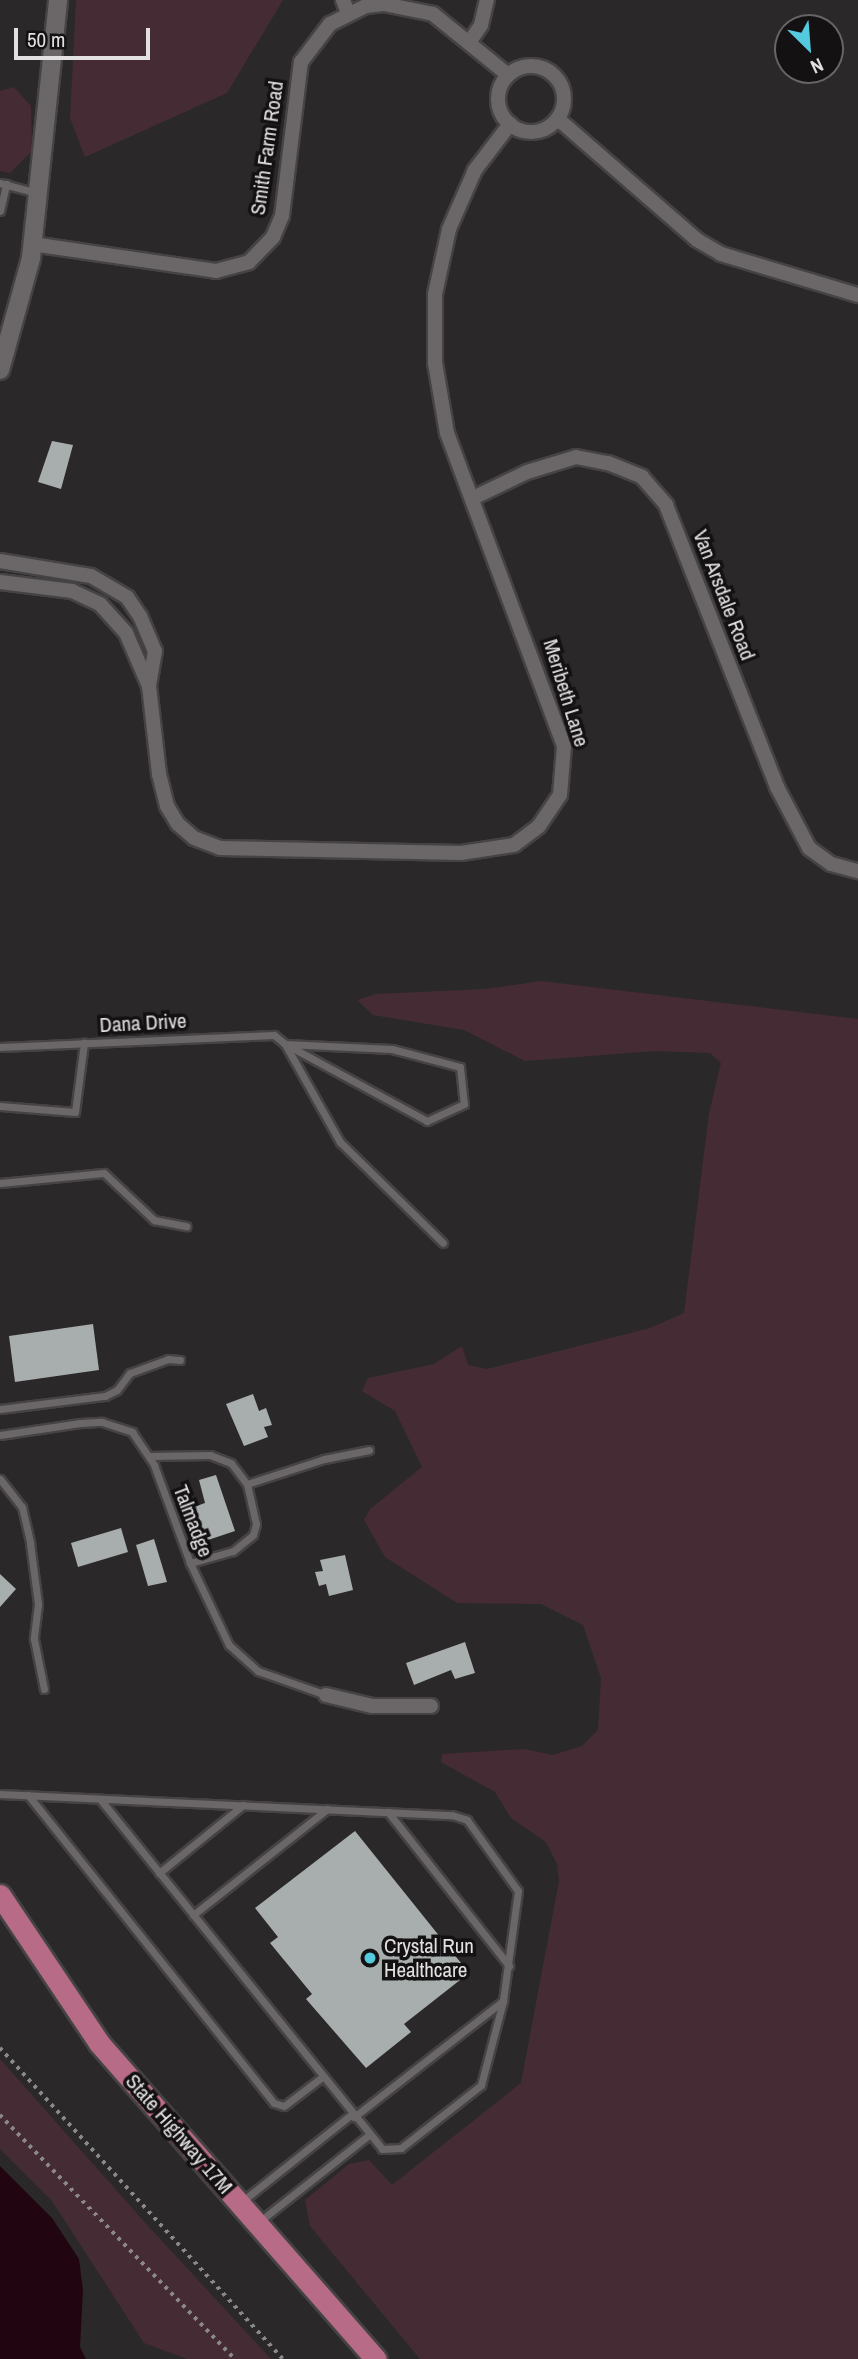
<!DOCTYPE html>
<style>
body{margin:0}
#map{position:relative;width:858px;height:2359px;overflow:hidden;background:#2b2829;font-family:"Archivo Narrow",sans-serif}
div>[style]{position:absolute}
.green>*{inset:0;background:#452c34}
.water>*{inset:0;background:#210611}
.building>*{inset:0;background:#a8adae}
.path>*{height:3.5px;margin-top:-1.75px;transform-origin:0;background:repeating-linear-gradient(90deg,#8a8889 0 3.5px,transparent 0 8.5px)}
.roads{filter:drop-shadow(2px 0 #454343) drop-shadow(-2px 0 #454343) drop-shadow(0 2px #454343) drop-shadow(0 -2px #454343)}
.service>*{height:7px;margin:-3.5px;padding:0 3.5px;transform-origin:3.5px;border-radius:3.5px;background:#6b6768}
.minor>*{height:14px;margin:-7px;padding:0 7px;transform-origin:7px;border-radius:7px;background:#6b6768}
.minor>.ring{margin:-7px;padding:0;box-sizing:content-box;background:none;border:14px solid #6b6768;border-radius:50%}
.tertiary>*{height:18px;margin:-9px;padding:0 9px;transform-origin:9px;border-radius:9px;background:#6b6768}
.primary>*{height:21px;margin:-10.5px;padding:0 10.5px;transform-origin:10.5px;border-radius:10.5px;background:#b86b87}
.dots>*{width:19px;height:19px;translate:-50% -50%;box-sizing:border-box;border:4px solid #131112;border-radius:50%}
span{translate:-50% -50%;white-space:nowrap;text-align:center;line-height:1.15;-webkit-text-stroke:7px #131112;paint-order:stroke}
.street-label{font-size:21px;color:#e2e0e1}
.poi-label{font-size:21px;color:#e2e0e1}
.left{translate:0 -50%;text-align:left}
.north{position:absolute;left:774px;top:14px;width:70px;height:70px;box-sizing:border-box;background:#131112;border:2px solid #666465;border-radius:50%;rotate:155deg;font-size:19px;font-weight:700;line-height:28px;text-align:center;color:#e2e0e1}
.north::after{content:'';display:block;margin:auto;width:24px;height:32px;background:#55cadf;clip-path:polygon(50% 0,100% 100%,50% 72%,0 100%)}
.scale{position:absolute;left:14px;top:28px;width:136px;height:32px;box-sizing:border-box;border:4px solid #e2e0e1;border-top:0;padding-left:9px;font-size:21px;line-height:24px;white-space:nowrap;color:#e2e0e1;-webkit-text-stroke:5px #131112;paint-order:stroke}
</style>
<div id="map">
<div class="green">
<div style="clip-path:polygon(76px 0,283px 0,227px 93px,85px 157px,70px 118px)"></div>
<div style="clip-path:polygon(14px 87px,31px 106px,32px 151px,10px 173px,0 171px,0 91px)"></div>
<div style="clip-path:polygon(541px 981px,858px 1019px,858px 2359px,420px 2359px,310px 2226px,305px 2200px,349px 2164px,369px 2160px,392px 2185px,521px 2083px,559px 1881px,557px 1864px,546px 1842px,511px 1818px,495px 1792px,441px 1762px,442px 1754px,524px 1749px,553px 1755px,582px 1746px,598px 1730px,601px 1678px,583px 1625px,541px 1604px,457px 1603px,385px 1557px,364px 1520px,370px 1509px,422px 1467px,395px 1411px,362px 1391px,368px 1378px,434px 1364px,462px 1346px,468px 1365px,487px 1369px,650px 1328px,684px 1313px,709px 1113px,721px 1063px,710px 1053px,655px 1051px,525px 1061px,464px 1030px,373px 1015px,357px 1000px,376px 994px,486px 989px)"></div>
<div style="clip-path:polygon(0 2059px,149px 2227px,271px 2359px,187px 2359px,144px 2343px,52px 2201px,0 2149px)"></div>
</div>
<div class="water">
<div style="clip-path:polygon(0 2166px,52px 2218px,79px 2259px,83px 2290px,80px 2347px,86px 2359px,0 2359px)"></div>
</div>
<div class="building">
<div style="clip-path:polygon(52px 441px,73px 445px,61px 489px,38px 482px)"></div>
<div style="clip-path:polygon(93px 1324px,99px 1370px,15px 1382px,9px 1336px)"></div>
<div style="clip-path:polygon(253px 1394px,259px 1411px,266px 1408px,272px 1425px,264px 1427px,268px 1437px,244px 1446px,226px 1404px)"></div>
<div style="clip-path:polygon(216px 1475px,235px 1531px,196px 1544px,185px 1510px,205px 1503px,199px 1480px)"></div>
<div style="clip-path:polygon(121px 1528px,128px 1552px,78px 1567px,71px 1543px)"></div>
<div style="clip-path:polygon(154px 1539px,167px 1582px,148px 1586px,136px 1545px)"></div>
<div style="clip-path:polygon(345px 1555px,353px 1590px,329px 1596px,326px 1584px,319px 1586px,315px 1572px,323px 1571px,320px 1560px)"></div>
<div style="clip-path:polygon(0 1574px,16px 1589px,0 1607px)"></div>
<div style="clip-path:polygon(465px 1642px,475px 1673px,455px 1679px,451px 1670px,414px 1685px,406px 1663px)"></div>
<div style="clip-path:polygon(355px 1831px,469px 1973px,404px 2024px,411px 2032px,366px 2068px,306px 1999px,312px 1994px,270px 1943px,278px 1937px,255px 1908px)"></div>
</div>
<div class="path">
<div style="left:0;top:2048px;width:420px;rotate:47.7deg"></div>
<div style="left:0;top:2115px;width:339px;rotate:46.1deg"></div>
</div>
<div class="roads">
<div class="service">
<div style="left:0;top:183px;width:39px;rotate:15deg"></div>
<div style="left:0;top:211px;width:28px;rotate:-77deg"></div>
<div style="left:285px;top:1044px;width:107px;rotate:2.7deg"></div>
<div style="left:392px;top:1049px;width:70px;rotate:14.8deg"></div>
<div style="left:460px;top:1067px;width:37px;rotate:84deg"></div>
<div style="left:464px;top:1104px;width:41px;rotate:155.3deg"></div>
<div style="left:427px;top:1121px;width:162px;rotate:-151.5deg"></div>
<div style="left:0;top:1047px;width:274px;rotate:-2.5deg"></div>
<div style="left:274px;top:1035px;width:14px;rotate:39deg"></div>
<div style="left:285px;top:1044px;width:112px;rotate:60.7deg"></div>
<div style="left:340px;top:1142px;width:144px;rotate:44.4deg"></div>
<div style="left:0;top:1106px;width:75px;rotate:4.6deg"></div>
<div style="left:75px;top:1112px;width:70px;rotate:-82.6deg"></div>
<div style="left:0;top:1183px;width:104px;rotate:-5.5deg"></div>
<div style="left:104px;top:1173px;width:69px;rotate:43.2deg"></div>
<div style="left:154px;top:1220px;width:33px;rotate:11deg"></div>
<div style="left:0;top:1409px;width:106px;rotate:-7.1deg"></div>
<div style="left:105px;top:1396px;width:13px;rotate:-27deg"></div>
<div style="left:117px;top:1390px;width:21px;rotate:-53deg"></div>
<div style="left:130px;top:1373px;width:40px;rotate:-20.2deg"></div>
<div style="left:168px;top:1359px;width:12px;rotate:5deg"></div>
<div style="left:0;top:1435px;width:81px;rotate:-8.5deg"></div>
<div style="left:80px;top:1423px;width:22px;rotate:-3deg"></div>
<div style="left:102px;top:1422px;width:32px;rotate:18deg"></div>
<div style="left:132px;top:1432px;width:40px;rotate:56deg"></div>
<div style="left:154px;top:1465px;width:104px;rotate:69.8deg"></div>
<div style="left:190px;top:1563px;width:91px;rotate:64.6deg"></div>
<div style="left:229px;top:1645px;width:39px;rotate:42deg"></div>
<div style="left:258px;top:1671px;width:72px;rotate:19.4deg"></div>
<div style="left:149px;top:1456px;width:61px;rotate:-0.9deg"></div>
<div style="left:210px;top:1455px;width:22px;rotate:21deg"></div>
<div style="left:231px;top:1463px;width:26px;rotate:53deg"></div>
<div style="left:247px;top:1484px;width:41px;rotate:77.3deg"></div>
<div style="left:256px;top:1524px;width:11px;rotate:105deg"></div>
<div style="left:253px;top:1535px;width:26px;rotate:141deg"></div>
<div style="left:233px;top:1551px;width:45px;rotate:164.4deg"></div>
<div style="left:0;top:1479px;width:36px;rotate:52deg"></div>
<div style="left:22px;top:1507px;width:37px;rotate:77deg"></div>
<div style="left:30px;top:1543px;width:62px;rotate:82.5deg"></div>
<div style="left:38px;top:1604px;width:35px;rotate:97deg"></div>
<div style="left:34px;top:1639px;width:51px;rotate:78.7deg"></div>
<div style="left:247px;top:1484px;width:81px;rotate:-18deg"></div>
<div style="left:324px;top:1459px;width:46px;rotate:-11.3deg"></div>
<div style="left:0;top:1794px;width:452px;rotate:2.7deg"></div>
<div style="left:452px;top:1815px;width:16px;rotate:18deg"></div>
<div style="left:467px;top:1820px;width:87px;rotate:54.3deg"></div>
<div style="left:518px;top:1891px;width:111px;rotate:97.8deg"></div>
<div style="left:503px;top:2001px;width:189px;rotate:142.1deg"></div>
<div style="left:28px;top:1795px;width:394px;rotate:51.4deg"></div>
<div style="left:274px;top:2103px;width:10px;rotate:17deg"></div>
<div style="left:284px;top:2106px;width:48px;rotate:-37.3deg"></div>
<div style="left:100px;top:1799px;width:449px;rotate:51.1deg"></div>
<div style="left:382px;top:2149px;width:19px;rotate:-3deg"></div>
<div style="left:401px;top:2148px;width:102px;rotate:-38.2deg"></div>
<div style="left:481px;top:2085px;width:87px;rotate:-75.3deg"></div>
<div style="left:388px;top:1812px;width:196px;rotate:51.8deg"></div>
<div style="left:159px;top:1873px;width:108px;rotate:-39deg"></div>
<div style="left:193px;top:1915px;width:171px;rotate:-38.3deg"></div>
<div style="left:240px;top:2203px;width:143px;rotate:-38.5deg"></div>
<div style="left:260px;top:2221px;width:139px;rotate:-38.3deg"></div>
</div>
<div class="minor">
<div style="left:343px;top:0;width:14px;rotate:69deg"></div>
<div style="left:470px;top:41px;width:19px;rotate:-55deg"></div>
<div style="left:481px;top:25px;width:26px;rotate:-77deg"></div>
<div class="ring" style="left:498px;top:66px;width:52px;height:52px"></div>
<div style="left:558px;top:119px;width:184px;rotate:41deg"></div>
<div style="left:697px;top:240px;width:28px;rotate:30deg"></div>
<div style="left:721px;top:254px;width:143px;rotate:16.7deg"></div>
<div style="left:32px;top:244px;width:186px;rotate:8.3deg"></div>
<div style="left:216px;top:271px;width:34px;rotate:-15deg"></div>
<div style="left:249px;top:262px;width:35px;rotate:-46deg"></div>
<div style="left:273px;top:237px;width:23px;rotate:-67deg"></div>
<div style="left:282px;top:216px;width:155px;rotate:-83deg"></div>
<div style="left:301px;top:62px;width:48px;rotate:-52.7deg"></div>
<div style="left:330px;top:24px;width:40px;rotate:-26.6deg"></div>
<div style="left:366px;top:6px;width:18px;rotate:-6deg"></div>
<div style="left:384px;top:4px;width:50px;rotate:11.5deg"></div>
<div style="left:433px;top:14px;width:97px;rotate:39.1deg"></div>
<div style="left:473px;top:498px;width:60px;rotate:-25.7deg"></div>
<div style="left:527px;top:472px;width:51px;rotate:-17deg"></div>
<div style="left:576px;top:457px;width:33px;rotate:11deg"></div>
<div style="left:608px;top:463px;width:37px;rotate:22deg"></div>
<div style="left:642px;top:477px;width:37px;rotate:49deg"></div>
<div style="left:666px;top:505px;width:303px;rotate:68.5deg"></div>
<div style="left:777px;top:787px;width:69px;rotate:62.3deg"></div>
<div style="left:809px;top:848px;width:27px;rotate:36deg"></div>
<div style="left:831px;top:864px;width:28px;rotate:15deg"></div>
<div style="left:0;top:561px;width:92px;rotate:9.4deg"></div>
<div style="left:91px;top:576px;width:42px;rotate:30.3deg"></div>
<div style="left:127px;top:597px;width:23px;rotate:56deg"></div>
<div style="left:140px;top:616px;width:38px;rotate:67deg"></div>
<div style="left:155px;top:651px;width:36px;rotate:100deg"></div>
<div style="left:149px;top:686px;width:89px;rotate:83.5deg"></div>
<div style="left:159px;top:774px;width:33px;rotate:76deg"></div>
<div style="left:167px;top:806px;width:21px;rotate:59deg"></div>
<div style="left:178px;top:824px;width:21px;rotate:41deg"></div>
<div style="left:194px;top:838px;width:28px;rotate:21deg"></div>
<div style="left:220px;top:848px;width:241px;rotate:1.2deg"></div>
<div style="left:461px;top:853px;width:54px;rotate:-8.6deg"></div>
<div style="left:514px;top:845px;width:31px;rotate:-37deg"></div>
<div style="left:539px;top:826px;width:37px;rotate:-56deg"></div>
<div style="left:560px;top:795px;width:49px;rotate:-85.3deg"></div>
<div style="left:564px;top:746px;width:334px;rotate:-110.5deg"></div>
<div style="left:447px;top:433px;width:71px;rotate:-99.7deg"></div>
<div style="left:435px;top:363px;width:69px;rotate:-90deg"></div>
<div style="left:435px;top:294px;width:66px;rotate:-77.8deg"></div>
<div style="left:449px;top:229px;width:64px;rotate:-66.2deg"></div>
<div style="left:475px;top:170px;width:58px;rotate:-52.7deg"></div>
<div style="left:0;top:582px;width:73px;rotate:7.1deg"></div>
<div style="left:72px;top:591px;width:31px;rotate:25deg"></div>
<div style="left:100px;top:604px;width:39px;rotate:48deg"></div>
<div style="left:126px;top:633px;width:58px;rotate:66.5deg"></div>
<div style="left:326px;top:1695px;width:47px;rotate:13.4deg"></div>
<div style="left:372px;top:1706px;width:59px"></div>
</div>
<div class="tertiary">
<div style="left:0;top:370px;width:116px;rotate:-74.5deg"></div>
<div style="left:31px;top:258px;width:259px;rotate:-84deg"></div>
</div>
<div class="primary">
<div style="left:0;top:1895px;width:178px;rotate:56.2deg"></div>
<div style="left:99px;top:2043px;width:420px;rotate:48.8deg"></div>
</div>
</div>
<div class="dots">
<div style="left:370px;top:1958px;background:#55cadf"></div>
</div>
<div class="street-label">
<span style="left:267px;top:148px;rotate:-82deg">Smith Farm Road</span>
<span style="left:724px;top:595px;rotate:69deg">Van Arsdale Road</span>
<span style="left:566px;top:693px;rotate:73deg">Meribeth Lane</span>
<span style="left:143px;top:1023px;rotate:-3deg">Dana Drive</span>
<span style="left:193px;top:1521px;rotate:69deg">Talmadge</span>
<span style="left:179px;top:2134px;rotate:49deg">State Highway 17M</span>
</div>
<div class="poi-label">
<span class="left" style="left:384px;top:1958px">Crystal Run<br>Healthcare</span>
</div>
<div class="north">N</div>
<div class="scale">50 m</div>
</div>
